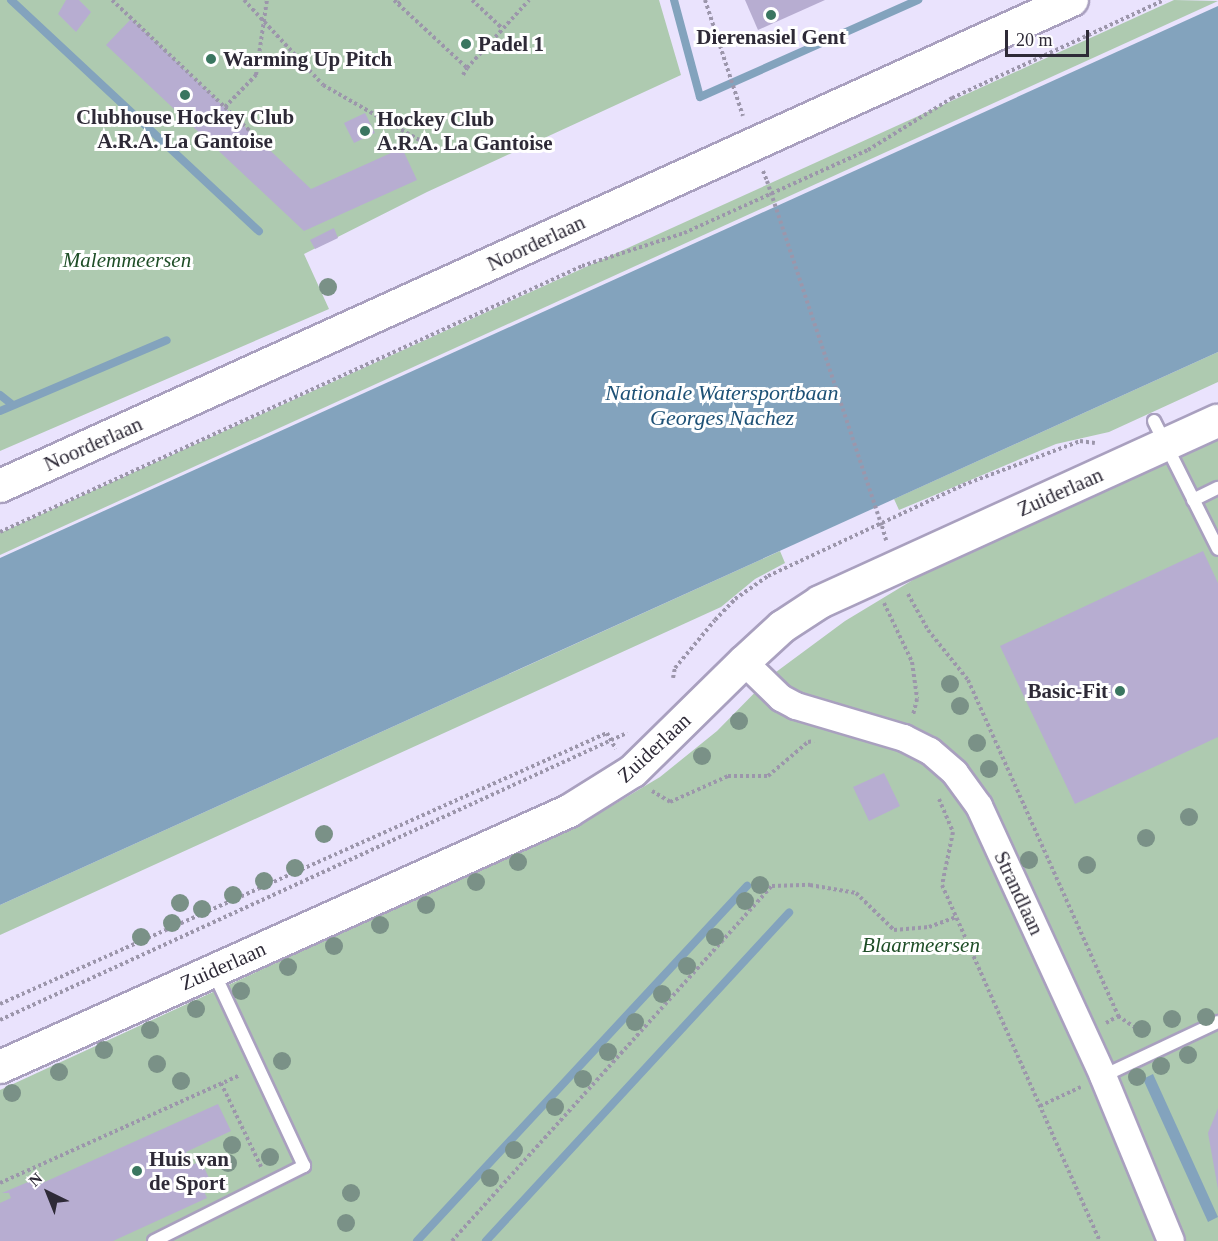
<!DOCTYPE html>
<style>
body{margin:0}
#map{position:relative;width:1218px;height:1241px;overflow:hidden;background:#eae3fd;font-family:Georgia,serif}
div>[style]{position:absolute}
.green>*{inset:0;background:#aecab0}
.water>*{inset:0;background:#83a3bd}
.stream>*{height:8px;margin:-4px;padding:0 4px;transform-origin:4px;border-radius:4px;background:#83a3bd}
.building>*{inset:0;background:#b7add1}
.path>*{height:4px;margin-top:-2px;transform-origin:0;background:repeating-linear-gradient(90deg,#9c96ab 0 3px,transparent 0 6px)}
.roads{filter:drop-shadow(2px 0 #a9a0bf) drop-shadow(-2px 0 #a9a0bf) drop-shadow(0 2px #a9a0bf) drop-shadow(0 -2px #a9a0bf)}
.service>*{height:12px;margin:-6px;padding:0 6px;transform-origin:6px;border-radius:6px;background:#fff}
.minor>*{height:26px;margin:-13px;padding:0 13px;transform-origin:13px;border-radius:13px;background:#fff}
.tertiary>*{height:32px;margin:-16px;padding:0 16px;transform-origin:16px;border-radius:16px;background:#fff}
.path-bridge>*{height:4px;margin-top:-2px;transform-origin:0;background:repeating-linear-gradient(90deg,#9c96ab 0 3px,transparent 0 6px)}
.trees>*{width:18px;height:18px;margin:-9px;border-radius:50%;background:#7a9187}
.dots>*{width:16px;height:16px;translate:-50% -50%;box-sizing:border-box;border:3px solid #fff;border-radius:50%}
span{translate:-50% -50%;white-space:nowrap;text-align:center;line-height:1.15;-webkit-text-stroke:6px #fff;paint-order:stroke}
.poi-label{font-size:21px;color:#2e2a37;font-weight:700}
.left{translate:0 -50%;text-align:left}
.right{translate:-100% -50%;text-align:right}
.street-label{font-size:21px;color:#2e2a37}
.park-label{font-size:21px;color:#1f4e27;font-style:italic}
.water-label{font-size:22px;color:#1d5176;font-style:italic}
.north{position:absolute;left:18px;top:1163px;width:60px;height:60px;-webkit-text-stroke:4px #fff;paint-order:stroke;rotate:317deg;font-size:16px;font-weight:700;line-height:24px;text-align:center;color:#2e2a37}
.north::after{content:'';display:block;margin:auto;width:21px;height:27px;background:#2e2a37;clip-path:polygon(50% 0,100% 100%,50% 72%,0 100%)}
.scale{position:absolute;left:1005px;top:30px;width:84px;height:27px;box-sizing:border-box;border:3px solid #2e2a37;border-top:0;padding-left:8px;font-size:18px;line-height:21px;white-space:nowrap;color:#2e2a37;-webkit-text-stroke:4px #fff;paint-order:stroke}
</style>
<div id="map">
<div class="green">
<div style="clip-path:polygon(0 0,659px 0,681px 75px,427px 192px,304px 254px,329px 309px,0 451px)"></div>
<div style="clip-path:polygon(1174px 0,1218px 1px,0 555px,0 533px)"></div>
<div style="clip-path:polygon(1218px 352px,1218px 382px,1109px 432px,1056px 444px,899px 510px,894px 499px)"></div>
<div style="clip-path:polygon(1218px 438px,1218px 1241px,0 1241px,0 1090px,593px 817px,660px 777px,717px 731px,772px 675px,845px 621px,936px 566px)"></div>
<div style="clip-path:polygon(780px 551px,785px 563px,755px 579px,721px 607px,0 935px,0 905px)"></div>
</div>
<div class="water">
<div style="clip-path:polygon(1218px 6px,1218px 352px,0 905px,0 558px)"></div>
<div style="clip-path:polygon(1153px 1074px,1218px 1217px,1208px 1222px,1143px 1079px)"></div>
</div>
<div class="stream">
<div style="left:11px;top:0;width:339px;rotate:43deg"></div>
<div style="left:674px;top:0;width:100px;rotate:75deg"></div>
<div style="left:700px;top:97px;width:239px;rotate:-24deg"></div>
<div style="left:0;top:395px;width:16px;rotate:38deg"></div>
<div style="left:0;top:411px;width:181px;rotate:-23deg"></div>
<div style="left:417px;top:1241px;width:485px;rotate:-47.1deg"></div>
<div style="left:486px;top:1241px;width:447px;rotate:-47.3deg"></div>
</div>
<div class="building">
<div style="clip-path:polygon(66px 0,79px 0,91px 12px,76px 32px,58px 14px)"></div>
<div style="clip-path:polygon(745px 0,825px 0,758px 30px)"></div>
<div style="clip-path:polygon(131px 19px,311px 189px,402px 148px,417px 180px,304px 231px,106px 45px)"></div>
<div style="clip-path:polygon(365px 113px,375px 133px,354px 143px,344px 123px)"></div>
<div style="clip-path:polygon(334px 228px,338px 238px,315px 249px,310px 240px)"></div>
<div style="clip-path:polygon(1203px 551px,1218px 583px,1218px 737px,1075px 804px,1000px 646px)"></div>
<div style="clip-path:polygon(884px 773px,900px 806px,869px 821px,853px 787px)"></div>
<div style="clip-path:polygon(218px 1104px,231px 1131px,186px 1152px,192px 1165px,201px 1161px,210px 1180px,201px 1185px,207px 1198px,113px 1241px,0 1241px,0 1203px,11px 1198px,9px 1193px,2px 1193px,40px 1177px,38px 1185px)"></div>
<div style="clip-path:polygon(1218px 1108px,1218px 1189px,1208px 1133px)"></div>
</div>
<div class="path">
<div style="left:112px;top:0;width:211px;rotate:43.5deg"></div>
<div style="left:244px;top:0;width:116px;rotate:47.1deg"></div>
<div style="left:323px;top:85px;width:129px;rotate:29.7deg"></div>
<div style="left:394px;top:0;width:6px;rotate:45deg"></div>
<div style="left:398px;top:4px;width:6px;rotate:-45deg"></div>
<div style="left:472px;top:0;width:42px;rotate:43.1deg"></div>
<div style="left:705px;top:0;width:122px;rotate:71.9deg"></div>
<div style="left:398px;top:4px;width:94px;rotate:42.8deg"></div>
<div style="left:467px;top:68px;width:92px;rotate:-47.6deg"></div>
<div style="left:463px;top:75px;width:8px;rotate:-60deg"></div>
<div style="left:225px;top:107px;width:45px;rotate:-45.9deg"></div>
<div style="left:256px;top:75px;width:76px;rotate:-81.7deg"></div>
<div style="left:763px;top:171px;width:11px;rotate:68deg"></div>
<div style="left:882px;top:526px;width:15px;rotate:74deg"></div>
<div style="left:0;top:532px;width:640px;rotate:-24.56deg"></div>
<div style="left:582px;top:266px;width:107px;rotate:-17.9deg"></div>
<div style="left:684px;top:233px;width:202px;rotate:-24.3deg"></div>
<div style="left:868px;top:150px;width:99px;rotate:-31.8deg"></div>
<div style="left:952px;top:98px;width:234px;rotate:-24.8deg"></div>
<div style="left:908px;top:594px;width:41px;rotate:60.9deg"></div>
<div style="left:928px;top:630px;width:64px;rotate:51.3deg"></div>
<div style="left:968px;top:680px;width:368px;rotate:65.9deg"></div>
<div style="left:1118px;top:1016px;width:32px;rotate:34deg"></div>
<div style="left:884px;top:603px;width:65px;rotate:64.6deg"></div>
<div style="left:912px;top:662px;width:37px;rotate:82deg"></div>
<div style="left:917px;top:699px;width:16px;rotate:104deg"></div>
<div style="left:673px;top:678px;width:10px;rotate:-79deg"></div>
<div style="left:675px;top:668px;width:62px;rotate:-50.2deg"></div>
<div style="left:715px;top:620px;width:29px;rotate:-46deg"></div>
<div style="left:735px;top:599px;width:40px;rotate:-34.9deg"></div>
<div style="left:768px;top:576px;width:215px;rotate:-25deg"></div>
<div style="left:963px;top:485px;width:125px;rotate:-20.6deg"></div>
<div style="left:1080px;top:441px;width:15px;rotate:8deg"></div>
<div style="left:652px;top:791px;width:21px;rotate:31deg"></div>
<div style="left:670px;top:802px;width:64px;rotate:-24.1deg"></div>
<div style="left:728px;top:776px;width:40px"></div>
<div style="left:768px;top:776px;width:52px;rotate:-40.4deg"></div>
<div style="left:808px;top:742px;width:6px;rotate:-9deg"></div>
<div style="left:939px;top:799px;width:36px;rotate:67deg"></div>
<div style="left:953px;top:832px;width:54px;rotate:101.7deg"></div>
<div style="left:942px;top:885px;width:389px;rotate:66.1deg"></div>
<div style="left:0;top:1004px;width:665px;rotate:-24.06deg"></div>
<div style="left:607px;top:733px;width:18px;rotate:61deg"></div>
<div style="left:0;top:1020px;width:690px;rotate:-24.6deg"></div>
<div style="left:1106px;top:1023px;width:14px;rotate:-30deg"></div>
<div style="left:221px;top:1083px;width:93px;rotate:64.5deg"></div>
<div style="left:1040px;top:1106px;width:45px;rotate:-24.9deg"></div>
<div style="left:0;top:1183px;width:263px;rotate:-24.2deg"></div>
<div style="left:452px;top:1241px;width:478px;rotate:-48deg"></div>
<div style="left:772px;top:886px;width:38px;rotate:-2deg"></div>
<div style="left:810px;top:885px;width:47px;rotate:9.9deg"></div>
<div style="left:856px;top:893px;width:53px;rotate:44.2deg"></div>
<div style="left:894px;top:930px;width:35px;rotate:-5deg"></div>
<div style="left:929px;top:927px;width:30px;rotate:-20deg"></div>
</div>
<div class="roads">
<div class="service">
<div style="left:1154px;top:421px;width:143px;rotate:63.4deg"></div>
<div style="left:1193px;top:500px;width:28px;rotate:-26deg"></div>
<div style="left:1103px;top:1076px;width:127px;rotate:-25.2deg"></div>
<div style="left:154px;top:1241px;width:168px;rotate:-26.6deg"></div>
<div style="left:304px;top:1166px;width:215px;rotate:-115deg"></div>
</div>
<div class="minor">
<div style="left:744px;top:662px;width:52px;rotate:44.2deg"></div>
<div style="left:781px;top:698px;width:17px;rotate:28deg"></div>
<div style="left:796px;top:706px;width:113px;rotate:16.5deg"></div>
<div style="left:904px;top:738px;width:29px;rotate:27deg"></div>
<div style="left:930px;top:751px;width:33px;rotate:41deg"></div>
<div style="left:955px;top:773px;width:41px;rotate:54deg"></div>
<div style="left:979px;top:806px;width:297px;rotate:65.3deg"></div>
<div style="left:1103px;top:1076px;width:178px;rotate:67.6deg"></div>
</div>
<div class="tertiary">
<div style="left:0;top:486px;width:1177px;rotate:-24.39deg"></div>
<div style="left:0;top:1067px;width:624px;rotate:-24.22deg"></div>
<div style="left:569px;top:811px;width:75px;rotate:-32deg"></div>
<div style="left:633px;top:771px;width:156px;rotate:-44.5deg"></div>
<div style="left:744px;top:662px;width:52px;rotate:-42.6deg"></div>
<div style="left:782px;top:627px;width:45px;rotate:-33.3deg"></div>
<div style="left:820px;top:602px;width:437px;rotate:-24.5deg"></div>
</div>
</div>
<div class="path-bridge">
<div style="left:767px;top:181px;width:364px;rotate:71.6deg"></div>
</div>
<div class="trees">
<div style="left:328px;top:287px"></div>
<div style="left:950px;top:684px"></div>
<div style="left:960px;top:706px"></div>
<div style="left:739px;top:721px"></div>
<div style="left:977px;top:743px"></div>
<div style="left:702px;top:756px"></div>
<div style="left:989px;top:769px"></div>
<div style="left:1189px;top:817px"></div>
<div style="left:324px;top:834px"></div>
<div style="left:1146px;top:838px"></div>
<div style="left:1029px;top:860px"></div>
<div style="left:518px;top:862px"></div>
<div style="left:1087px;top:865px"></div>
<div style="left:295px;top:868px"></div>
<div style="left:264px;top:881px"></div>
<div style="left:476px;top:882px"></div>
<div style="left:760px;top:885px"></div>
<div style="left:233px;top:895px"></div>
<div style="left:745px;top:901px"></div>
<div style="left:180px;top:903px"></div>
<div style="left:426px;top:905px"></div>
<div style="left:202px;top:909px"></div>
<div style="left:172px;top:923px"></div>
<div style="left:380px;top:925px"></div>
<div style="left:141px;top:937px"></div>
<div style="left:715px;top:937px"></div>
<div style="left:334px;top:946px"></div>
<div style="left:687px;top:966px"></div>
<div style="left:288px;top:967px"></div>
<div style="left:241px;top:991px"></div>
<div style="left:662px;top:994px"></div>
<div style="left:196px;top:1009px"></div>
<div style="left:1206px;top:1017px"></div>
<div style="left:1172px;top:1019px"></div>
<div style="left:635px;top:1022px"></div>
<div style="left:1142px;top:1029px"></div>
<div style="left:150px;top:1030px"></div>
<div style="left:104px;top:1050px"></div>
<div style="left:608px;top:1052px"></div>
<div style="left:1188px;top:1055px"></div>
<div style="left:282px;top:1061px"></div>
<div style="left:157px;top:1064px"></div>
<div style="left:1161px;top:1066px"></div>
<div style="left:59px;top:1072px"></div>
<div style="left:1137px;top:1077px"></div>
<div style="left:583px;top:1079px"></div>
<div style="left:181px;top:1081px"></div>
<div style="left:12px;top:1093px"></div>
<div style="left:555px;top:1107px"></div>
<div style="left:232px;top:1145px"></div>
<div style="left:514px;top:1150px"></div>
<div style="left:270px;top:1157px"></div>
<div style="left:228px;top:1163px"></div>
<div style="left:490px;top:1178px"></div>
<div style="left:351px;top:1193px"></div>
<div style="left:346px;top:1223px"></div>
</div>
<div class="dots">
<div style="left:771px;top:15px;background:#3a7660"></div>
<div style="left:466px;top:44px;background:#3a7660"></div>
<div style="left:211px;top:59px;background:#3a7660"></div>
<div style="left:185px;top:95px;background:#3a7660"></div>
<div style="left:365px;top:131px;background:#3a7660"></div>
<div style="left:1120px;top:691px;background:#3a7660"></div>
<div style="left:137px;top:1171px;background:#3a7660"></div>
</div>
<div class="poi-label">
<span style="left:771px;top:37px">Dierenasiel Gent</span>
<span class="left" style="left:478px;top:44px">Padel 1</span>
<span class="left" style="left:223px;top:59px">Warming Up Pitch</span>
<span style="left:185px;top:129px">Clubhouse Hockey Club<br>A.R.A. La Gantoise</span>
<span class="left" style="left:377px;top:131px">Hockey Club<br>A.R.A. La Gantoise</span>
<span class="right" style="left:1108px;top:691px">Basic-Fit</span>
<span class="left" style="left:149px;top:1171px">Huis van<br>de Sport</span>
</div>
<div class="street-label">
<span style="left:536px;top:243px;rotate:-25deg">Noorderlaan</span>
<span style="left:93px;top:444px;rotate:-24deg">Noorderlaan</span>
<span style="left:1060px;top:492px;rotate:-24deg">Zuiderlaan</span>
<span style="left:654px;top:748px;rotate:-43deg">Zuiderlaan</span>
<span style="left:1019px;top:893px;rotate:65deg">Strandlaan</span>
<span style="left:223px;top:966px;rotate:-24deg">Zuiderlaan</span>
</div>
<div class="park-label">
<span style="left:127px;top:260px">Malemmeersen</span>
<span style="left:921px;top:945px">Blaarmeersen</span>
</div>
<div class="water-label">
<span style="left:722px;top:405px">Nationale Watersportbaan<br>Georges Nachez</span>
</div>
<div class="north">N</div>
<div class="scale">20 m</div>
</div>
